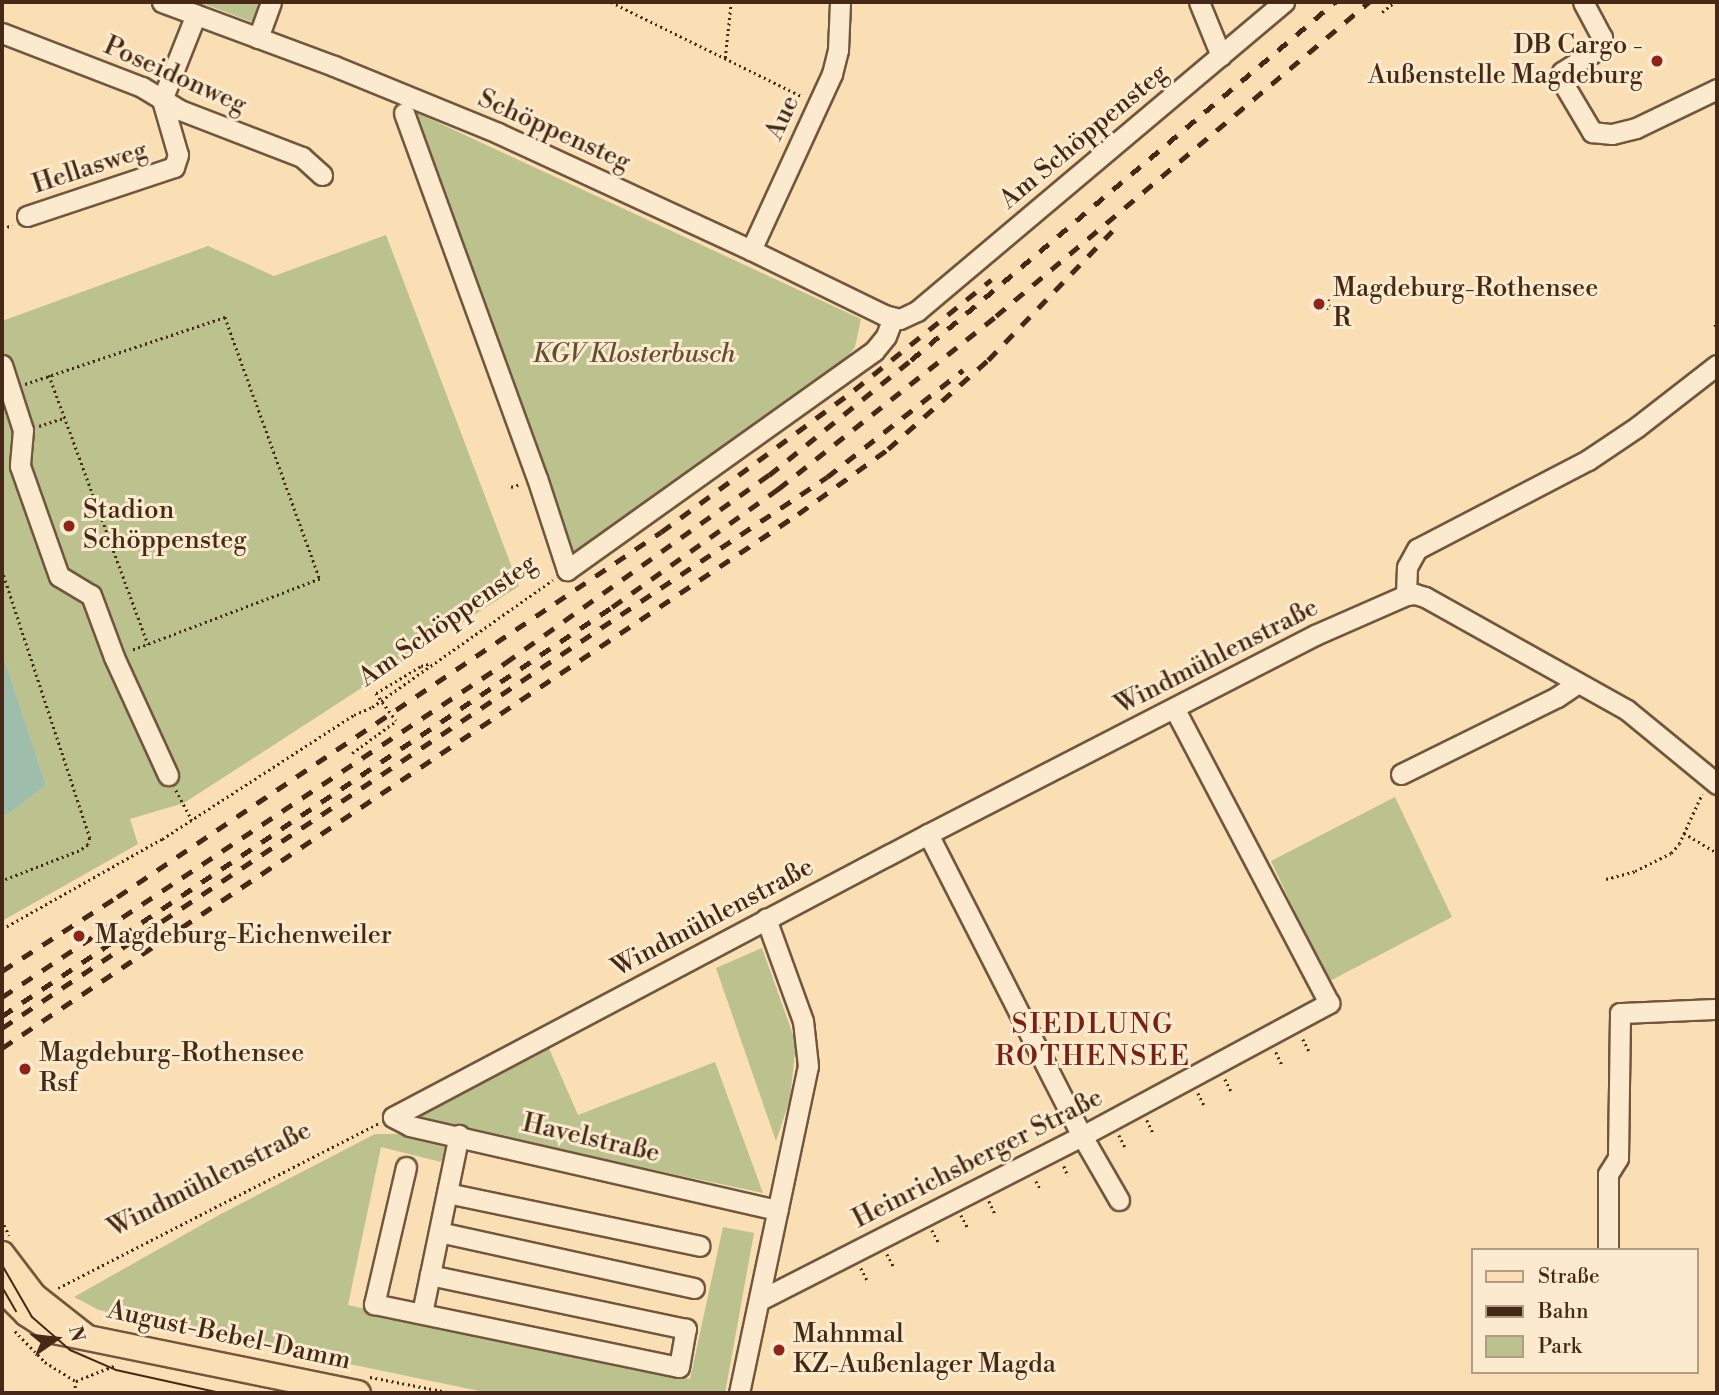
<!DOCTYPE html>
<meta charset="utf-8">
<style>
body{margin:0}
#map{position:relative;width:1719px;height:1395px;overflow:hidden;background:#f9dfb3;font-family:"Libre Bodoni",serif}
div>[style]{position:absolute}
.green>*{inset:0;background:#bbc28e}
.water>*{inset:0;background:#9ebdab}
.path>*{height:2.5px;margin-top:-1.25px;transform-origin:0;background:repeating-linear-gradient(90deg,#452816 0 2px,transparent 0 5.5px)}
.roads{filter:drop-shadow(2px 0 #72563d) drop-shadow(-2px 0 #72563d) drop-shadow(0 2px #72563d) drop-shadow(0 -2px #72563d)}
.minor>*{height:19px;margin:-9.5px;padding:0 9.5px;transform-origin:9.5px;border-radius:9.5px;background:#fbeace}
.major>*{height:24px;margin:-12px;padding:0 12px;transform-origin:12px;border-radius:12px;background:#f9dfb3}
.tram>*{height:2px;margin:-1px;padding:0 1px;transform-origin:1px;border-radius:1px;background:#452816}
.rail>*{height:4.5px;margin-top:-2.25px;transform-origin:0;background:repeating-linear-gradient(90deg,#452816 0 12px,transparent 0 24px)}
.path-bridge>*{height:2.5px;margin-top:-1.25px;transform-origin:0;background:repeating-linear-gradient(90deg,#452816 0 2px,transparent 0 5.5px)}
.dots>*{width:19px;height:19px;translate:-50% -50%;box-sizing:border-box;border:4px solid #fbeace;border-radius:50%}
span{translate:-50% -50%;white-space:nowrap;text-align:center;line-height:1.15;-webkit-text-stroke:6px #fbeace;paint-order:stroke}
.poi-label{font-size:26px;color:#452816}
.right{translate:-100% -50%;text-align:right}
.left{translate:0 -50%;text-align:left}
.street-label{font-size:26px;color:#452816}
.park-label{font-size:26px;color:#624e34;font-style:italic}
.neighbourhood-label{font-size:28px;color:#7a1f14;letter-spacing:2px}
.frame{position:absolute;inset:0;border:4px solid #452816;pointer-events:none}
.legend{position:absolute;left:1471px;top:1248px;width:228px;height:126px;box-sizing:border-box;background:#fbeace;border:2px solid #b29c84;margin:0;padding:9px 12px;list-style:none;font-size:21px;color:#452816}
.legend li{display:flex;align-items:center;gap:14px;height:35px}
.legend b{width:35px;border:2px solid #b29c84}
.north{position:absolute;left:21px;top:1304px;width:70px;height:70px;-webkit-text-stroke:5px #fbeace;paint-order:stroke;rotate:76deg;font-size:19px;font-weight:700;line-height:28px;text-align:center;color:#452816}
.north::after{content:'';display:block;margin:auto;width:24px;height:32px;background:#452816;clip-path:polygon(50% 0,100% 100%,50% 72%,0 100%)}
</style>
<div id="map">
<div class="green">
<div style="clip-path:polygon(199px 2px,264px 2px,257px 24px)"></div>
<div style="clip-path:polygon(411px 110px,861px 319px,855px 347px,848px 356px,570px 558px)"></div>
<div style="clip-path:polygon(386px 235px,519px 586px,184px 803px,130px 819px,138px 844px,2px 921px,2px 816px,10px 813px,46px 785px,2px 652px,2px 321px,208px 246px,274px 276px)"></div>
<div style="clip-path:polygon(1395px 797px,1452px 917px,1328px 982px,1271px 861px)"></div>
<div style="clip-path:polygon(762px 948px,796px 1043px,790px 1099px,776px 1141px,716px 968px)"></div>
<div style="clip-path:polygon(547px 1044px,578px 1115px,715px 1062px,763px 1193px,421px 1121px,421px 1106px)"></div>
<div style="clip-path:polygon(375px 1134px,409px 1134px,447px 1143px,441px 1162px,381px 1147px,348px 1305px,690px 1379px,723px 1227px,754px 1233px,725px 1393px,489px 1393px,162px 1325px,99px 1310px,74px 1297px,221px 1214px)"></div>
</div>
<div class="water">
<div style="clip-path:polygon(2px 652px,46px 785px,10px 813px,2px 816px)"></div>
</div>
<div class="path">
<div style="left:611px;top:2px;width:214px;rotate:26.3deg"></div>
<div style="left:1382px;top:12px;width:16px;rotate:-38deg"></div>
<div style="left:725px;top:58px;width:56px;rotate:-83.9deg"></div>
<div style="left:2px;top:229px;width:11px;rotate:-22deg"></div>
<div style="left:1321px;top:311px;width:11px;rotate:-27deg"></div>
<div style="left:1331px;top:306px;width:7px;rotate:-117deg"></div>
<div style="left:1715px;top:324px;width:4px;rotate:63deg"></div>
<div style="left:49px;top:375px;width:287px;rotate:69.8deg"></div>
<div style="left:25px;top:384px;width:211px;rotate:-18.5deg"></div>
<div style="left:225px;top:317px;width:279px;rotate:70.1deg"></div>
<div style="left:320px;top:579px;width:203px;rotate:159.2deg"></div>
<div style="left:39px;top:426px;width:25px;rotate:-18deg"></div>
<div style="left:511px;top:487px;width:10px;rotate:-17deg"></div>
<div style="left:2px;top:570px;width:282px;rotate:71.8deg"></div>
<div style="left:90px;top:838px;width:7px;rotate:106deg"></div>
<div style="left:88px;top:845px;width:11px;rotate:146deg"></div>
<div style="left:79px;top:851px;width:83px;rotate:158.7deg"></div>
<div style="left:376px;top:693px;width:52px;rotate:-31deg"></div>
<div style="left:421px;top:666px;width:11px;rotate:-15deg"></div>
<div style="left:352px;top:753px;width:54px;rotate:-36deg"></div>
<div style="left:176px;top:790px;width:34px;rotate:62deg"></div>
<div style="left:1684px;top:833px;width:39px;rotate:31deg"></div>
<div style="left:1606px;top:879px;width:30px;rotate:-15deg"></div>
<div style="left:1635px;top:871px;width:40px;rotate:-26.6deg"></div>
<div style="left:1671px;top:853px;width:12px;rotate:-48deg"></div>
<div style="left:1679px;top:844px;width:55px;rotate:-65.3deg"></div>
<div style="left:2px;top:929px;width:184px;rotate:-29.4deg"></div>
<div style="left:162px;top:839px;width:229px;rotate:-32.9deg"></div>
<div style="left:354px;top:715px;width:20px;rotate:-24deg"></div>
<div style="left:372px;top:707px;width:221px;rotate:-35.1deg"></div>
<div style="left:1303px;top:1039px;width:13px;rotate:63deg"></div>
<div style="left:1276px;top:1052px;width:14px;rotate:65deg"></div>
<div style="left:1225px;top:1079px;width:13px;rotate:63deg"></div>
<div style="left:1198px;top:1093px;width:13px;rotate:63deg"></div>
<div style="left:1147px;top:1120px;width:14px;rotate:65deg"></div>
<div style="left:1119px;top:1135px;width:13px;rotate:63deg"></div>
<div style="left:1064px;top:1166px;width:11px;rotate:68deg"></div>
<div style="left:1036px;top:1181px;width:10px;rotate:61deg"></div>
<div style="left:989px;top:1201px;width:14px;rotate:65deg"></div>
<div style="left:961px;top:1215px;width:15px;rotate:62deg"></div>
<div style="left:2px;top:1220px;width:17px;rotate:65deg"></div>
<div style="left:932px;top:1230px;width:15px;rotate:62deg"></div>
<div style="left:887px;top:1254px;width:15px;rotate:62deg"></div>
<div style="left:861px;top:1268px;width:13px;rotate:63deg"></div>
<div style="left:58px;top:1288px;width:361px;rotate:-27.2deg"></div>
<div style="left:15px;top:1331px;width:43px;rotate:45.9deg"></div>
<div style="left:45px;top:1362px;width:36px;rotate:32deg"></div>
<div style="left:76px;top:1381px;width:43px;rotate:-21.8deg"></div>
<div style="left:370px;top:1377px;width:84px;rotate:11deg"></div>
<div style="left:74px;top:1393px;width:12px;rotate:-81deg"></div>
</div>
<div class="roads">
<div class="minor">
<div style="left:162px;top:2px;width:184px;rotate:20.4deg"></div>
<div style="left:334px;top:66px;width:177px;rotate:22.2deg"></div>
<div style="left:498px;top:133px;width:279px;rotate:24.8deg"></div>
<div style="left:751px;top:250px;width:148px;rotate:26deg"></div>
<div style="left:884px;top:315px;width:16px;rotate:14deg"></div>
<div style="left:900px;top:319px;width:19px;rotate:-25deg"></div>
<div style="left:917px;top:311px;width:480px;rotate:-40.1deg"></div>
<div style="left:1199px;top:2px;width:58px;rotate:67.8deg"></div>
<div style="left:1583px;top:2px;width:40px;rotate:62deg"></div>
<div style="left:1602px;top:37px;width:10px;rotate:90deg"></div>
<div style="left:1602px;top:47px;width:47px;rotate:148deg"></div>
<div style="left:1562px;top:72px;width:6px;rotate:108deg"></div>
<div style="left:1560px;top:78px;width:63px;rotate:59.3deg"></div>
<div style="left:1592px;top:132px;width:20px;rotate:6deg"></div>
<div style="left:1612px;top:134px;width:25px;rotate:-14deg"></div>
<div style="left:1636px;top:128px;width:90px;rotate:-25.7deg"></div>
<div style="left:2px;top:33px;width:150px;rotate:21.1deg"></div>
<div style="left:142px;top:87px;width:44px;rotate:31.2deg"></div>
<div style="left:180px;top:110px;width:131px;rotate:21.1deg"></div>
<div style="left:302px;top:157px;width:27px;rotate:42deg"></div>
<div style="left:258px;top:38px;width:38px;rotate:-70deg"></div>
<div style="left:404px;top:113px;width:388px;rotate:70deg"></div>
<div style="left:537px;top:478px;width:97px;rotate:71.9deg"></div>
<div style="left:567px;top:570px;width:377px;rotate:-35.5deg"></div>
<div style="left:874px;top:351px;width:19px;rotate:-51deg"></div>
<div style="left:886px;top:336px;width:19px;rotate:-69deg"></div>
<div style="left:27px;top:216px;width:155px;rotate:-18.4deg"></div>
<div style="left:174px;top:167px;width:13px;rotate:-72deg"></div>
<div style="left:178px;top:155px;width:57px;rotate:-106.2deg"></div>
<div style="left:162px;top:100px;width:92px;rotate:-68.4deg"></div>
<div style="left:751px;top:250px;width:194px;rotate:-65.3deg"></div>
<div style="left:832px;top:74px;width:25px;rotate:-76deg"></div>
<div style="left:838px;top:50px;width:48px;rotate:-87.6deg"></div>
<div style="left:2px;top:365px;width:68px;rotate:72.1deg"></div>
<div style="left:23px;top:430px;width:36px;rotate:95deg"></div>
<div style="left:20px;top:466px;width:117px;rotate:70.5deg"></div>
<div style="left:59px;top:576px;width:37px;rotate:31deg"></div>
<div style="left:91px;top:595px;width:66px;rotate:69.6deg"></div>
<div style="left:114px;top:657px;width:130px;rotate:65.4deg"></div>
<div style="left:1406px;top:595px;width:28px;rotate:-88deg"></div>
<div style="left:1407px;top:567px;width:21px;rotate:-61deg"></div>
<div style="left:1417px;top:549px;width:193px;rotate:-27.5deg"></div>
<div style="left:1588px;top:460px;width:59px;rotate:-34deg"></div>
<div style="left:1637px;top:427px;width:101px;rotate:-37.8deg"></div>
<div style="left:1401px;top:774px;width:174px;rotate:-26.3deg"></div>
<div style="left:1557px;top:697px;width:25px;rotate:-34deg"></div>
<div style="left:928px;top:834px;width:339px;rotate:63deg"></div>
<div style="left:1082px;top:1136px;width:74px;rotate:60deg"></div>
<div style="left:393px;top:1117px;width:605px;rotate:-27.88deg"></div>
<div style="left:928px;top:834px;width:435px;rotate:-27.2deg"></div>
<div style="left:1315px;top:635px;width:99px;rotate:-23.7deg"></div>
<div style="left:1406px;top:595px;width:9px;rotate:-6deg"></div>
<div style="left:1415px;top:594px;width:10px;rotate:17deg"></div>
<div style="left:1425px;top:597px;width:231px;rotate:29.2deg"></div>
<div style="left:1627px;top:710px;width:117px;rotate:39.4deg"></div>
<div style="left:393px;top:1117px;width:19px;rotate:28deg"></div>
<div style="left:410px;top:1126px;width:377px;rotate:12.9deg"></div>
<div style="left:406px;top:1167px;width:141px;rotate:103.1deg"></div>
<div style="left:374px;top:1304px;width:311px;rotate:11.7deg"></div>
<div style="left:679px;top:1367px;width:39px;rotate:-80deg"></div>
<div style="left:686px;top:1329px;width:262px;rotate:-168.1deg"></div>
<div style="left:447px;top:1193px;width:258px;rotate:11.8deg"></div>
<div style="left:439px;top:1232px;width:261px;rotate:12.4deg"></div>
<div style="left:1608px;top:1250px;width:76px;rotate:-90deg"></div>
<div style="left:1608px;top:1174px;width:19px;rotate:-58deg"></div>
<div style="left:1618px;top:1158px;width:145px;rotate:-89.2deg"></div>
<div style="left:1620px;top:1013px;width:97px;rotate:-2.4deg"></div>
<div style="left:760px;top:1300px;width:361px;rotate:-27deg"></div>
<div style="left:1082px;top:1136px;width:281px;rotate:-28.3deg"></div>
<div style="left:1329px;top:1003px;width:333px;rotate:-117.7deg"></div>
<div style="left:422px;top:1313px;width:182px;rotate:-78.3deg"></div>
<div style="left:739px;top:1393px;width:334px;rotate:-78.1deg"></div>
<div style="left:808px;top:1066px;width:45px;rotate:-96.3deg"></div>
<div style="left:803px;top:1021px;width:109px;rotate:-109.9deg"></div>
</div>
<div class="major">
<div style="left:2px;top:1254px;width:53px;rotate:52.7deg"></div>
<div style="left:34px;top:1296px;width:65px;rotate:38.1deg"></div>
<div style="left:2px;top:1289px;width:35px;rotate:45deg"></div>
<div style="left:27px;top:1314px;width:31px;rotate:33deg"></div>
<div style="left:53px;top:1331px;width:311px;rotate:11.5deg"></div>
</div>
</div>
<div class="tram">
<div style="left:2px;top:1265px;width:60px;rotate:60deg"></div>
<div style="left:32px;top:1317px;width:50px;rotate:41deg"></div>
<div style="left:70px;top:1350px;width:50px;rotate:23.5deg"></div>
<div style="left:116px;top:1370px;width:107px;rotate:12.4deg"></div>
<div style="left:2px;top:1287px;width:28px;rotate:60deg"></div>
</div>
<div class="rail">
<div style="left:2px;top:971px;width:137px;rotate:-32.8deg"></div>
<div style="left:117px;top:897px;width:655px;rotate:-33.86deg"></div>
<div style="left:661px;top:532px;width:240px;rotate:-36.3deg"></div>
<div style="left:854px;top:390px;width:176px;rotate:-38.8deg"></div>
<div style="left:2px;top:997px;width:604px;rotate:-33.58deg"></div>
<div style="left:505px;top:663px;width:324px;rotate:-35.5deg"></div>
<div style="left:769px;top:475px;width:183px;rotate:-39deg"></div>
<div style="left:911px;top:360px;width:555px;rotate:-40.18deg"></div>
<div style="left:2px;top:1016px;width:734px;rotate:-33.84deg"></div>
<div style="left:612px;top:607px;width:204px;rotate:-35.4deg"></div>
<div style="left:778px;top:489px;width:278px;rotate:-38.4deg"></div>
<div style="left:996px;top:316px;width:488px;rotate:-40.1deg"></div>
<div style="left:2px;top:1028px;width:992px;rotate:-33.74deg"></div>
<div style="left:827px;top:477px;width:173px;rotate:-38.2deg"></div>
<div style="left:2px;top:1048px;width:959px;rotate:-33.86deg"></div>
<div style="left:798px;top:514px;width:111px;rotate:-35.8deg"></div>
<div style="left:888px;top:449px;width:134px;rotate:-41.7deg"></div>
<div style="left:988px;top:360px;width:179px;rotate:-46.1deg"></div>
</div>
<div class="path-bridge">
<div style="left:376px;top:693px;width:34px;rotate:54deg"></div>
</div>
<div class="dots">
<div style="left:1657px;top:61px;background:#8f2418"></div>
<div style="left:1319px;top:304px;background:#8f2418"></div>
<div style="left:69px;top:526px;background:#8f2418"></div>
<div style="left:79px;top:936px;background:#8f2418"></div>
<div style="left:25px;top:1069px;background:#8f2418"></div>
<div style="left:779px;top:1350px;background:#8f2418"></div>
</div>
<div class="poi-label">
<span class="right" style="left:1643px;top:61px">DB Cargo -<br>Außenstelle Magdeburg</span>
<span class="left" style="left:1333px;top:304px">Magdeburg-Rothensee<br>R</span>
<span class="left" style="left:83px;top:526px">Stadion<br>Schöppensteg</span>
<span class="left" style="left:95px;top:936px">Magdeburg-Eichenweiler</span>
<span class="left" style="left:39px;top:1069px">Magdeburg-Rothensee<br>Rsf</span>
<span class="left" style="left:793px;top:1350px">Mahnmal<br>KZ-Außenlager Magda</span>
</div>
<div class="street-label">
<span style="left:175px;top:76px;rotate:24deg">Poseidonweg</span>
<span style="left:783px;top:118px;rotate:-65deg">Aue</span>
<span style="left:554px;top:131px;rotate:24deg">Schöppensteg</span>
<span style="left:1084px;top:137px;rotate:-40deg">Am Schöppensteg</span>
<span style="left:90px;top:168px;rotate:-18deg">Hellasweg</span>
<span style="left:448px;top:621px;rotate:-35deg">Am Schöppensteg</span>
<span style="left:1217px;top:657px;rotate:-27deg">Windmühlenstraße</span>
<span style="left:713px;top:918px;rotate:-28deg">Windmühlenstraße</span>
<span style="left:591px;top:1139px;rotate:13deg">Havelstraße</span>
<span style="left:978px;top:1159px;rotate:-27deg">Heinrichsberger Straße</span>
<span style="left:210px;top:1180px;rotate:-27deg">Windmühlenstraße</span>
<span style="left:229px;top:1336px;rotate:12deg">August-Bebel-Damm</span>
</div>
<div class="park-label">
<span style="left:634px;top:355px">KGV Klosterbusch</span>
</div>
<div class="neighbourhood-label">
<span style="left:1093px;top:1041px">SIEDLUNG<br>ROTHENSEE</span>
</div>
<div class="frame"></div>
<ul class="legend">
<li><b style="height:9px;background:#f9dfb3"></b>Straße</li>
<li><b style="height:9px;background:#452816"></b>Bahn</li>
<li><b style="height:19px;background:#bbc28e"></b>Park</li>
</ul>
<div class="north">N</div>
</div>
